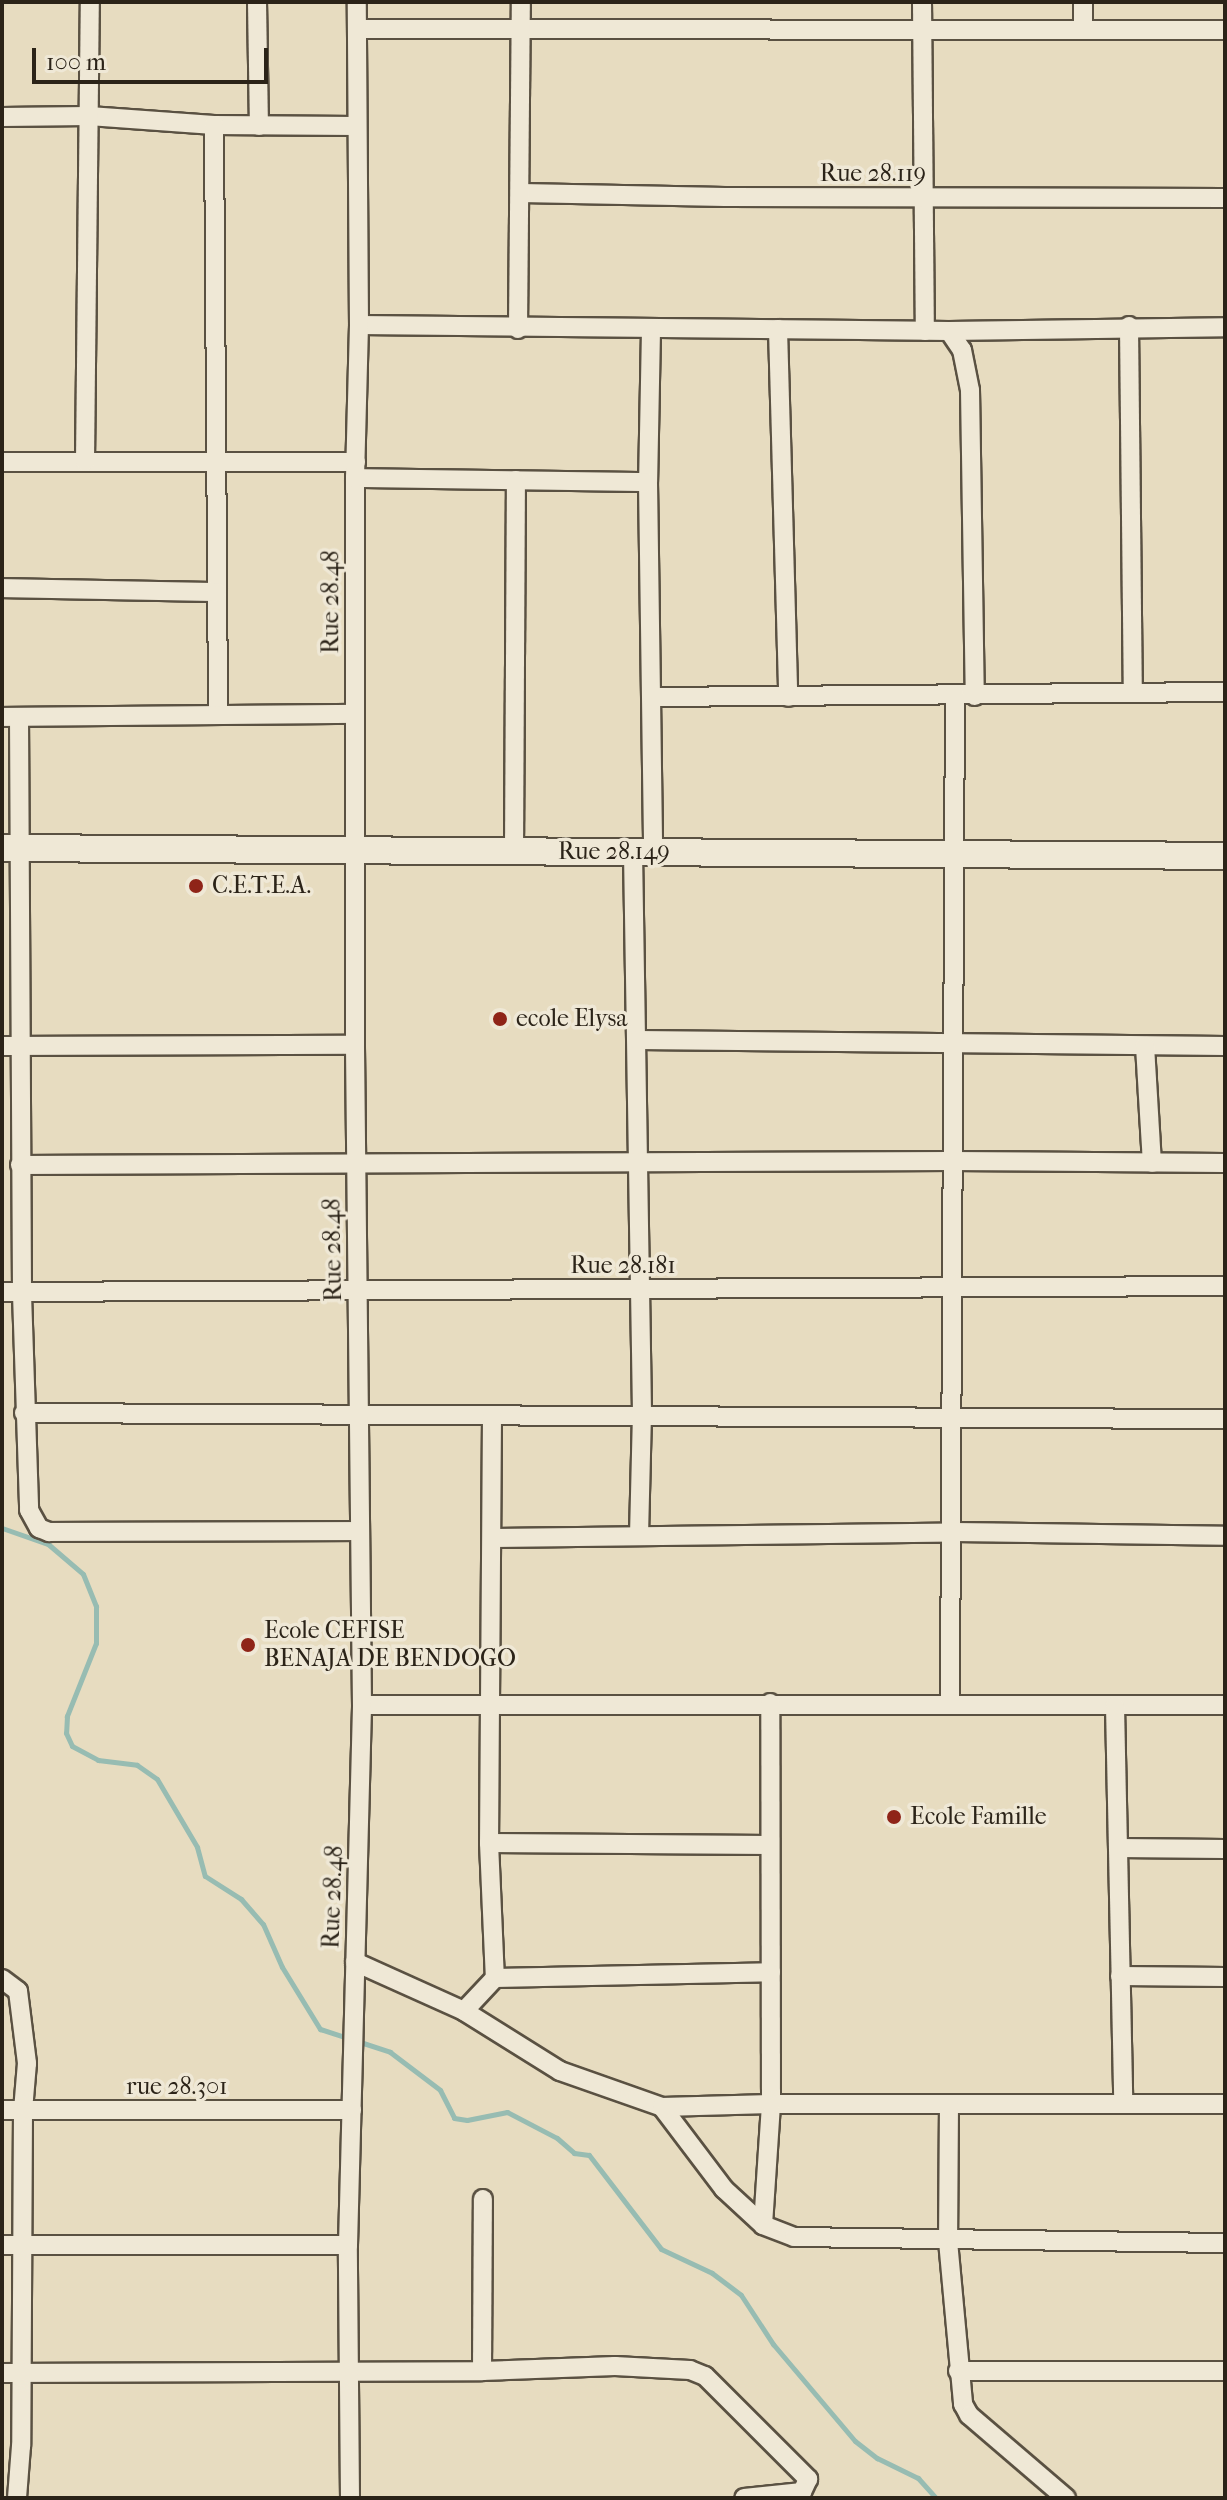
<!DOCTYPE html>
<style>
body{margin:0}
#map{position:relative;width:1227px;height:2500px;overflow:hidden;background:#e7dcc0;font-family:"IM FELL French Canon",serif}
div>[style]{position:absolute}
.stream>*{height:5px;margin:-2.5px;padding:0 2.5px;transform-origin:2.5px;border-radius:2.5px;background:#97bcb2}
.roads{filter:drop-shadow(2px 0 #5a5142) drop-shadow(-2px 0 #5a5142) drop-shadow(0 2px #5a5142) drop-shadow(0 -2px #5a5142)}
.street>*{height:18px;margin:-9px;padding:0 9px;transform-origin:9px;border-radius:9px;background:#efe8d6}
.secondary>*{height:26px;margin:-13px;padding:0 13px;transform-origin:13px;border-radius:13px;background:#efe8d6}
.dots>*{width:22px;height:22px;translate:-50% -50%;box-sizing:border-box;border:4px solid #efe8d6;border-radius:50%}
span{translate:-50% -50%;white-space:nowrap;text-align:center;line-height:1.15;-webkit-text-stroke:7px #efe8d6;paint-order:stroke}
.street-label{font-size:24px;color:#2b2318}
.poi-label{font-size:24px;color:#2b2318}
.left{translate:0 -50%;text-align:left}
.frame{position:absolute;inset:0;border:4px solid #2b2318;pointer-events:none}
.scale{position:absolute;left:32px;top:48px;width:236px;height:36px;box-sizing:border-box;border:4px solid #2b2318;border-top:0;padding-left:10px;font-size:24px;line-height:28px;white-space:nowrap;color:#2b2318;-webkit-text-stroke:6px #efe8d6;paint-order:stroke}
</style>
<div id="map">
<div class="stream">
<div style="left:2px;top:1528px;width:49px;rotate:19.2deg"></div>
<div style="left:48px;top:1544px;width:46px;rotate:40.6deg"></div>
<div style="left:83px;top:1574px;width:35px;rotate:68deg"></div>
<div style="left:96px;top:1606px;width:37px;rotate:90deg"></div>
<div style="left:96px;top:1643px;width:79px;rotate:111.7deg"></div>
<div style="left:67px;top:1716px;width:17px;rotate:93deg"></div>
<div style="left:66px;top:1733px;width:14px;rotate:65deg"></div>
<div style="left:72px;top:1746px;width:30px;rotate:28deg"></div>
<div style="left:98px;top:1760px;width:39px;rotate:7deg"></div>
<div style="left:137px;top:1765px;width:24px;rotate:35deg"></div>
<div style="left:157px;top:1779px;width:79px;rotate:59.5deg"></div>
<div style="left:197px;top:1847px;width:30px;rotate:75deg"></div>
<div style="left:205px;top:1876px;width:43px;rotate:32.6deg"></div>
<div style="left:241px;top:1899px;width:33px;rotate:49deg"></div>
<div style="left:263px;top:1924px;width:47px;rotate:66.2deg"></div>
<div style="left:282px;top:1967px;width:73px;rotate:58.5deg"></div>
<div style="left:320px;top:2029px;width:28px;rotate:18deg"></div>
<div style="left:357px;top:2041px;width:35px;rotate:18deg"></div>
<div style="left:390px;top:2052px;width:63px;rotate:37.2deg"></div>
<div style="left:440px;top:2090px;width:31px;rotate:63deg"></div>
<div style="left:454px;top:2118px;width:13px;rotate:9deg"></div>
<div style="left:467px;top:2120px;width:41px;rotate:-11.3deg"></div>
<div style="left:507px;top:2112px;width:56px;rotate:27.5deg"></div>
<div style="left:557px;top:2138px;width:23px;rotate:41deg"></div>
<div style="left:574px;top:2153px;width:15px;rotate:8deg"></div>
<div style="left:589px;top:2155px;width:118px;rotate:52.5deg"></div>
<div style="left:661px;top:2249px;width:56px;rotate:25.2deg"></div>
<div style="left:712px;top:2273px;width:36px;rotate:37deg"></div>
<div style="left:741px;top:2295px;width:59px;rotate:56.9deg"></div>
<div style="left:773px;top:2344px;width:127px;rotate:49.8deg"></div>
<div style="left:855px;top:2441px;width:28px;rotate:38deg"></div>
<div style="left:877px;top:2458px;width:46px;rotate:26deg"></div>
<div style="left:918px;top:2478px;width:27px;rotate:48deg"></div>
</div>
<div class="roads">
<div class="street">
<div style="left:257px;top:2px;width:124px;rotate:89.1deg"></div>
<div style="left:922px;top:2px;width:329px;rotate:89.5deg"></div>
<div style="left:1083px;top:28px;width:26px;rotate:-90deg"></div>
<div style="left:357px;top:29px;width:868px;rotate:0.07deg"></div>
<div style="left:2px;top:117px;width:87px;rotate:-0.7deg"></div>
<div style="left:89px;top:116px;width:125px;rotate:4.1deg"></div>
<div style="left:214px;top:125px;width:142px;rotate:0.4deg"></div>
<div style="left:214px;top:125px;width:587px;rotate:89.61deg"></div>
<div style="left:521px;top:193px;width:204px;rotate:1.1deg"></div>
<div style="left:725px;top:197px;width:500px;rotate:0.11deg"></div>
<div style="left:359px;top:325px;width:590px;rotate:0.58deg"></div>
<div style="left:949px;top:331px;width:276px;rotate:-0.8deg"></div>
<div style="left:1129px;top:326px;width:365px;rotate:89.4deg"></div>
<div style="left:518px;top:329px;width:327px;rotate:-89.5deg"></div>
<div style="left:778px;top:329px;width:368px;rotate:88.4deg"></div>
<div style="left:651px;top:330px;width:152px;rotate:91.1deg"></div>
<div style="left:648px;top:482px;width:370px;rotate:89.2deg"></div>
<div style="left:949px;top:331px;width:23px;rotate:56deg"></div>
<div style="left:962px;top:350px;width:41px;rotate:78.7deg"></div>
<div style="left:970px;top:390px;width:306px;rotate:89.1deg"></div>
<div style="left:2px;top:462px;width:354px"></div>
<div style="left:85px;top:462px;width:460px;rotate:-89.4deg"></div>
<div style="left:355px;top:478px;width:293px;rotate:0.8deg"></div>
<div style="left:2px;top:588px;width:215px;rotate:1.1deg"></div>
<div style="left:652px;top:697px;width:573px;rotate:-0.5deg"></div>
<div style="left:2px;top:717px;width:353px;rotate:-0.5deg"></div>
<div style="left:19px;top:717px;width:577px;rotate:89.7deg"></div>
<div style="left:22px;top:1294px;width:216px;rotate:88.1deg"></div>
<div style="left:29px;top:1510px;width:21px;rotate:61deg"></div>
<div style="left:39px;top:1528px;width:11px;rotate:22deg"></div>
<div style="left:49px;top:1532px;width:311px;rotate:-0.2deg"></div>
<div style="left:514px;top:852px;width:372px;rotate:-89.7deg"></div>
<div style="left:633px;top:852px;width:561px;rotate:89.08deg"></div>
<div style="left:642px;top:1413px;width:121px;rotate:91.4deg"></div>
<div style="left:638px;top:1040px;width:587px;rotate:0.59deg"></div>
<div style="left:2px;top:1046px;width:353px;rotate:-0.2deg"></div>
<div style="left:1145px;top:1046px;width:117px;rotate:86.6deg"></div>
<div style="left:20px;top:1165px;width:931px;rotate:-0.25deg"></div>
<div style="left:951px;top:1161px;width:274px;rotate:0.4deg"></div>
<div style="left:2px;top:1292px;width:1223px;rotate:-0.28deg"></div>
<div style="left:24px;top:1413px;width:1201px;rotate:0.29deg"></div>
<div style="left:492px;top:1416px;width:427px;rotate:90.4deg"></div>
<div style="left:489px;top:1843px;width:135px;rotate:87.5deg"></div>
<div style="left:494px;top:1538px;width:460px;rotate:-0.7deg"></div>
<div style="left:954px;top:1532px;width:271px;rotate:0.8deg"></div>
<div style="left:950px;top:1703px;width:1008px;rotate:-89.72deg"></div>
<div style="left:362px;top:1705px;width:863px"></div>
<div style="left:1115px;top:1706px;width:398px;rotate:88.8deg"></div>
<div style="left:489px;top:1843px;width:281px;rotate:0.4deg"></div>
<div style="left:1118px;top:1848px;width:107px;rotate:0.5deg"></div>
<div style="left:355px;top:1962px;width:120px;rotate:24.2deg"></div>
<div style="left:464px;top:2011px;width:113px;rotate:32deg"></div>
<div style="left:560px;top:2071px;width:108px;rotate:19.4deg"></div>
<div style="left:662px;top:2107px;width:109px;rotate:-1.6deg"></div>
<div style="left:771px;top:2104px;width:454px"></div>
<div style="left:1120px;top:1976px;width:105px;rotate:0.5deg"></div>
<div style="left:2px;top:1979px;width:20px;rotate:37deg"></div>
<div style="left:18px;top:1991px;width:73px;rotate:82.9deg"></div>
<div style="left:27px;top:2063px;width:48px;rotate:94.8deg"></div>
<div style="left:23px;top:2111px;width:335px;rotate:90.3deg"></div>
<div style="left:21px;top:2446px;width:52px;rotate:94.4deg"></div>
<div style="left:464px;top:2011px;width:45px;rotate:-46.8deg"></div>
<div style="left:495px;top:1978px;width:276px;rotate:-1.2deg"></div>
<div style="left:949px;top:2104px;width:137px;rotate:90.4deg"></div>
<div style="left:948px;top:2241px;width:164px;rotate:84.7deg"></div>
<div style="left:963px;top:2404px;width:13px;rotate:61deg"></div>
<div style="left:969px;top:2415px;width:128px;rotate:40.6deg"></div>
<div style="left:662px;top:2107px;width:103px;rotate:52.9deg"></div>
<div style="left:724px;top:2189px;width:53px;rotate:42.7deg"></div>
<div style="left:763px;top:2225px;width:33px;rotate:21deg"></div>
<div style="left:794px;top:2237px;width:431px;rotate:0.8deg"></div>
<div style="left:2px;top:2110px;width:350px"></div>
<div style="left:763px;top:2225px;width:121px;rotate:-86.2deg"></div>
<div style="left:771px;top:2104px;width:401px;rotate:-90.1deg"></div>
<div style="left:2px;top:2245px;width:346px"></div>
<div style="left:482px;top:2371px;width:172px;rotate:-89.7deg"></div>
<div style="left:958px;top:2371px;width:267px"></div>
<div style="left:2px;top:2373px;width:480px;rotate:-0.2deg"></div>
<div style="left:482px;top:2371px;width:133px;rotate:-2.2deg"></div>
<div style="left:615px;top:2366px;width:75px;rotate:3.1deg"></div>
<div style="left:690px;top:2370px;width:16px;rotate:22deg"></div>
<div style="left:705px;top:2376px;width:146px;rotate:45deg"></div>
<div style="left:808px;top:2479px;width:14px;rotate:115deg"></div>
<div style="left:802px;top:2492px;width:58px;rotate:174.1deg"></div>
<div style="left:350px;top:2498px;width:253px;rotate:-90.5deg"></div>
<div style="left:348px;top:2245px;width:540px;rotate:-88.51deg"></div>
<div style="left:362px;top:1705px;width:660px;rotate:-90.61deg"></div>
<div style="left:355px;top:1045px;width:567px;rotate:-90deg"></div>
<div style="left:355px;top:478px;width:153px;rotate:-88.5deg"></div>
<div style="left:359px;top:325px;width:323px;rotate:-90.4deg"></div>
</div>
<div class="secondary">
<div style="left:2px;top:848px;width:1223px;rotate:0.37deg"></div>
</div>
</div>
<div class="dots">
<div style="left:196px;top:886px;background:#8f2418"></div>
<div style="left:500px;top:1019px;background:#8f2418"></div>
<div style="left:248px;top:1645px;background:#8f2418"></div>
<div style="left:894px;top:1817px;background:#8f2418"></div>
</div>
<div class="street-label">
<span style="left:873px;top:174px">Rue 28.119</span>
<span style="left:331px;top:602px;rotate:-90deg">Rue 28.48</span>
<span style="left:614px;top:852px">Rue 28.149</span>
<span style="left:333px;top:1250px;rotate:-91deg">Rue 28.48</span>
<span style="left:623px;top:1266px">Rue 28.181</span>
<span style="left:333px;top:1897px;rotate:-88deg">Rue 28.48</span>
<span style="left:177px;top:2087px">rue 28.301</span>
</div>
<div class="poi-label">
<span class="left" style="left:212px;top:886px">C.E.T.E.A.</span>
<span class="left" style="left:516px;top:1019px">ecole Elysa</span>
<span class="left" style="left:264px;top:1645px">Ecole CEFISE<br>BENAJA DE BENDOGO</span>
<span class="left" style="left:910px;top:1817px">Ecole Famille</span>
</div>
<div class="frame"></div>
<div class="scale">100 m</div>
</div>
